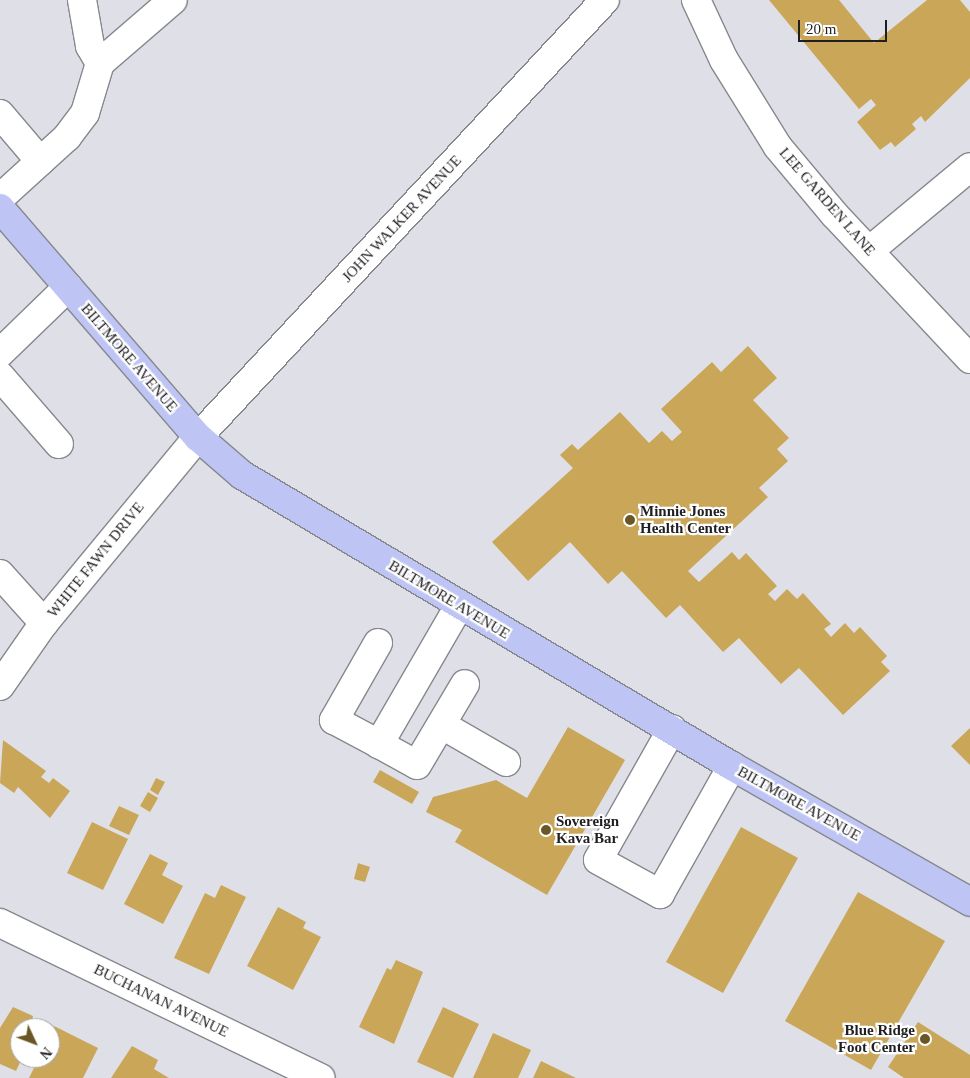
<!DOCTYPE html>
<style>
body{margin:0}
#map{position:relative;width:970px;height:1078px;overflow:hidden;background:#dfe0e7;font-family:Georgia,serif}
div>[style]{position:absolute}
.building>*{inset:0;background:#c9a658}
.roads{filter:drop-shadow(1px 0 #86888e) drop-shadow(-1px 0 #86888e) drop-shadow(0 1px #86888e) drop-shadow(0 -1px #86888e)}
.minor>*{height:28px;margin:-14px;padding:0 14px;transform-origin:14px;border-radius:14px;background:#fff}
.major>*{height:28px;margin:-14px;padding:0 14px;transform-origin:14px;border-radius:14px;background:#bec5f4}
.dots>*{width:14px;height:14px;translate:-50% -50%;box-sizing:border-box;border:2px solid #fff;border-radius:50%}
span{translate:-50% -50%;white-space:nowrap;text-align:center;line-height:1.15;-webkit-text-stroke:4.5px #fff;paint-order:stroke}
.street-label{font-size:15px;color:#1f1f22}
.poi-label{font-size:15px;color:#1f1f22;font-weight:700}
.left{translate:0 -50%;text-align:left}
.right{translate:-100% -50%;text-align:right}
.north{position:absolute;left:10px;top:1018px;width:50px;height:50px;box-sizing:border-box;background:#fff;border:1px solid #a5a5a7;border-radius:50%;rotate:133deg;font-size:14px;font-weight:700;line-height:20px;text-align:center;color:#1f1f22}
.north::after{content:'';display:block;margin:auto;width:18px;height:22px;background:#6b5625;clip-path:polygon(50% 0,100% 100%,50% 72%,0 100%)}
.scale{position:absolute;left:798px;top:20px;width:89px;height:22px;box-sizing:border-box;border:2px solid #1f1f22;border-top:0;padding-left:6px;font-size:15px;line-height:18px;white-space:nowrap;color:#1f1f22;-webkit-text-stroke:4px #fff;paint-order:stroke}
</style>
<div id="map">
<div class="building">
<div style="clip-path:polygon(769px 0,839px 0,874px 43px,927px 0,960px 0,970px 12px,970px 78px,925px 122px,921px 116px,912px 124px,916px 129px,895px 147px,891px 142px,880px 150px,857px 122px,876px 105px,871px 99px,859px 109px)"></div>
<div style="clip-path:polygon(748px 346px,777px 378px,753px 400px,789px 438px,777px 449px,788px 461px,759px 488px,768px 497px,688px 571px,699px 582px,732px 552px,739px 560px,746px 553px,777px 586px,768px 594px,775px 601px,787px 589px,797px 599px,803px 593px,831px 624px,824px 629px,831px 637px,845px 623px,854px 633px,860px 627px,887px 656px,881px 662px,890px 671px,843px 715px,799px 668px,781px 684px,739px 638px,723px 652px,680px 605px,666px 618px,622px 571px,608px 584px,570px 542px,528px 581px,492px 542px,573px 468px,560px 455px,572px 444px,578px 450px,620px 412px,649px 443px,662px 431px,672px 441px,682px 432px,661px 409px,712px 362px,721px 372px)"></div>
<div style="clip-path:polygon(568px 727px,625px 760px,547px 895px,455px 842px,462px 830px,426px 812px,433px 797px,496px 780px,527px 798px)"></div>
<div style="clip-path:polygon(970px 728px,970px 765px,951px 746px)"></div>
<div style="clip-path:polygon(3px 740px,46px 771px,41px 777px,49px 783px,53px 778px,70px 791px,50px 818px,18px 787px,14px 793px,0 783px)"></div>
<div style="clip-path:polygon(380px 770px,419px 792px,412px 804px,373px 782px)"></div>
<div style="clip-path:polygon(156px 778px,165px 782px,158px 795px,150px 790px)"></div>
<div style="clip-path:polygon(148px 792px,158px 798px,150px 812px,140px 806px)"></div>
<div style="clip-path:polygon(119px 806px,139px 815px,129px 835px,109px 826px)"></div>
<div style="clip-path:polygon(92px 822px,128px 839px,103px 890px,67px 873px)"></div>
<div style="clip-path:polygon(741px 827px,798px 858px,723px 993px,666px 962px)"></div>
<div style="clip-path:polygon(150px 854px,168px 863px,162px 875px,183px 886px,163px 924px,124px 904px)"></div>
<div style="clip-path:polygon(358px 863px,370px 867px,365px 882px,354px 879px)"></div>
<div style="clip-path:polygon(221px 885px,246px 897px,209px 974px,174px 958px,205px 893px,215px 898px)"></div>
<div style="clip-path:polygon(858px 892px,945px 941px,871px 1070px,785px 1021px)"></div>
<div style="clip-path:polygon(278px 907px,306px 922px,303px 928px,321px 937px,293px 990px,247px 966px)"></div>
<div style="clip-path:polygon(396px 960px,423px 972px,394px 1044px,359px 1027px,387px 968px,391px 970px)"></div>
<div style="clip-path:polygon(13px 1007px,33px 1016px,31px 1028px,20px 1028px,22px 1058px,16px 1071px,0 1064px,0 1028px)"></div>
<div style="clip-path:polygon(443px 1007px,479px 1024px,453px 1078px,417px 1062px)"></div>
<div style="clip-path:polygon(918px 1022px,970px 1055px,970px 1078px,904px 1078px,888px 1067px)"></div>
<div style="clip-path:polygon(54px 1026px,98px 1048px,83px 1078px,29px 1078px,39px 1058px,50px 1058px)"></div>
<div style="clip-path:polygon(493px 1033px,531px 1050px,518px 1078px,473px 1078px)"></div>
<div style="clip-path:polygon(132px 1046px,158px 1060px,154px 1069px,169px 1078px,111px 1078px)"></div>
<div style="clip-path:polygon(541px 1061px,576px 1078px,533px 1078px)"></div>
</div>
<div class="roads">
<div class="minor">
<div style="left:82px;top:0;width:47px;rotate:80.1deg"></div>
<div style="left:90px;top:46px;width:20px;rotate:60deg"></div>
<div style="left:696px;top:0;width:66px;rotate:65deg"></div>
<div style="left:724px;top:60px;width:102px;rotate:58.2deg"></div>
<div style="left:778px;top:147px;width:87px;rotate:50.1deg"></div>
<div style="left:834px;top:214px;width:199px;rotate:46.8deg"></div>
<div style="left:0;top:114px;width:62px;rotate:49.6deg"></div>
<div style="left:0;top:198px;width:91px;rotate:-42.3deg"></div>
<div style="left:67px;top:137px;width:30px;rotate:-53deg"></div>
<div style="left:85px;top:113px;width:52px;rotate:-73.3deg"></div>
<div style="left:100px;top:63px;width:96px;rotate:-40.8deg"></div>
<div style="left:869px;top:251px;width:131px;rotate:-39.7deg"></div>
<div style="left:0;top:353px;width:95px;rotate:-44.1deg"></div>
<div style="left:0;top:376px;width:90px;rotate:49.1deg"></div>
<div style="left:0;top:574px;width:66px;rotate:48.1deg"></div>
<div style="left:459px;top:606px;width:160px;rotate:120.1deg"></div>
<div style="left:379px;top:744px;width:43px;rotate:28.9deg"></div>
<div style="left:417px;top:765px;width:94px;rotate:-59.3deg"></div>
<div style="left:378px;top:643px;width:89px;rotate:119.7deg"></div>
<div style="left:334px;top:720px;width:51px;rotate:28.1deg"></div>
<div style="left:0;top:686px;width:77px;rotate:-55.1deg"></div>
<div style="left:44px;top:623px;width:241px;rotate:-50.4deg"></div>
<div style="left:198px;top:437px;width:597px;rotate:-47.04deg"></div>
<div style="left:442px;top:725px;width:74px;rotate:30deg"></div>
<div style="left:672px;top:729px;width:150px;rotate:119.5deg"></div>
<div style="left:598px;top:860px;width:71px;rotate:28.7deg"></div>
<div style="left:660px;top:894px;width:147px;rotate:-60.6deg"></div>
<div style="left:0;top:923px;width:356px;rotate:25.8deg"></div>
</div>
<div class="major">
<div style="left:0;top:208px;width:303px;rotate:49.2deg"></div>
<div style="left:198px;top:437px;width:58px;rotate:40.8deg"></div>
<div style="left:242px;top:475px;width:570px;rotate:30.71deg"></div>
<div style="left:732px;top:766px;width:274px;rotate:29.7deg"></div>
</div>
</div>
<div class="dots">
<div style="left:630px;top:520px;background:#6b5625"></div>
<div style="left:546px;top:830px;background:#6b5625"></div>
<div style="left:925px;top:1039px;background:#6b5625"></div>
</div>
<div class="street-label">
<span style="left:827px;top:202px;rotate:49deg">LEE GARDEN LANE</span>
<span style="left:402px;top:219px;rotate:-47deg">JOHN WALKER AVENUE</span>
<span style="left:129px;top:358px;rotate:49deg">BILTMORE AVENUE</span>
<span style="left:96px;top:560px;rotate:-51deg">WHITE FAWN DRIVE</span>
<span style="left:449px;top:600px;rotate:31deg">BILTMORE AVENUE</span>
<span style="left:799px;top:804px;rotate:29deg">BILTMORE AVENUE</span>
<span style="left:161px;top:1001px;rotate:26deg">BUCHANAN AVENUE</span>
</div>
<div class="poi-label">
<span class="left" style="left:640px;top:520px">Minnie Jones<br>Health Center</span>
<span class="left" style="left:556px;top:830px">Sovereign<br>Kava Bar</span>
<span class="right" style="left:915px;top:1039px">Blue Ridge<br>Foot Center</span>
</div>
<div class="north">N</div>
<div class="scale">20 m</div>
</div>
